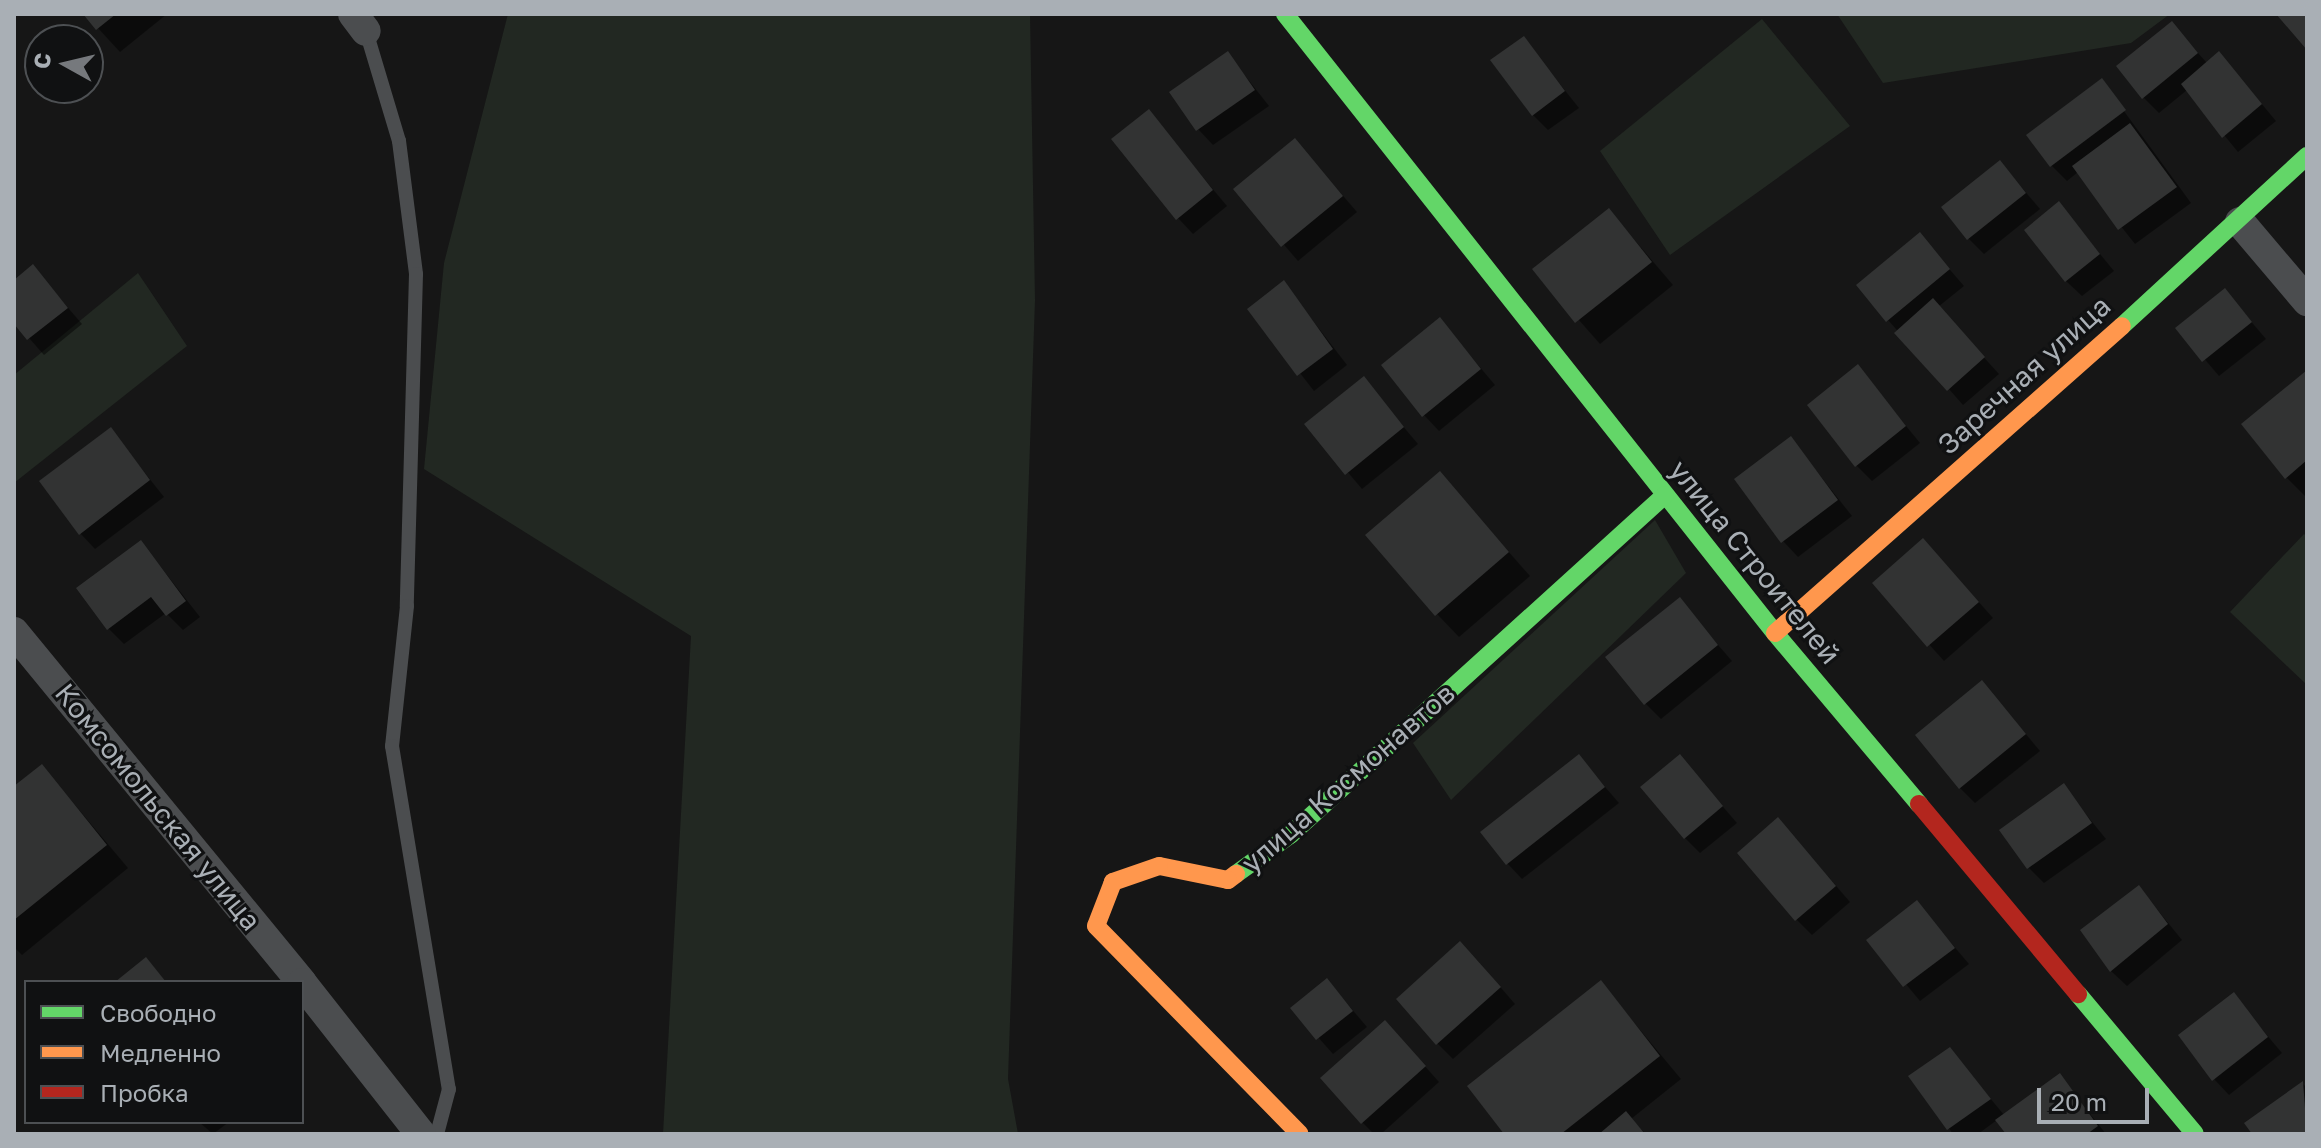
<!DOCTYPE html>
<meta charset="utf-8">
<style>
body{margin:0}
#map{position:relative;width:2321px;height:1148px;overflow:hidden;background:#161616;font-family:"Golos Text",sans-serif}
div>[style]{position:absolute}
.green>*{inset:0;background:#222822}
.shadow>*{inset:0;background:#0007}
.building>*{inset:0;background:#323333}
.lane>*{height:14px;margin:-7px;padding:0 7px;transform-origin:7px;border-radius:7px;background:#4b4d4f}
.street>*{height:30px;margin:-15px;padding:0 15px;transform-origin:15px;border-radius:15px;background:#4b4d4f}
.fast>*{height:18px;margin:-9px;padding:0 9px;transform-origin:9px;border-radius:9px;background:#63d668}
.slow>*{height:18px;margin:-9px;padding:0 9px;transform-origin:9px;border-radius:9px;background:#ff974d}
.jam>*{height:18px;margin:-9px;padding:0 9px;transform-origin:9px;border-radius:9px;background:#b3261e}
span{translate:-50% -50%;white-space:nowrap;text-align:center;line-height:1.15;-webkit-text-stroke:6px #101112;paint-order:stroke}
.street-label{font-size:28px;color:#a9afb5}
.frame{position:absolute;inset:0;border:16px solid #a9afb5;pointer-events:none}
.legend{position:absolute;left:24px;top:980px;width:280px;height:144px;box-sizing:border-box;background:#101112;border:2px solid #4d5053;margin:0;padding:10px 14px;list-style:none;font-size:24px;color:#a9afb5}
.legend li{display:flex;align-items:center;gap:16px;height:40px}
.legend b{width:40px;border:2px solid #4d5053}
.north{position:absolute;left:24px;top:24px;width:80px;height:80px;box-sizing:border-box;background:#101112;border:2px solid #4d5053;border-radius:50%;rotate:278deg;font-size:22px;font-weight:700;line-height:32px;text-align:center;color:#a9afb5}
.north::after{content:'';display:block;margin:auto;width:28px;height:36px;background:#76797d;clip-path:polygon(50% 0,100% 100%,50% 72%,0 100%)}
.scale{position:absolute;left:2037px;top:1088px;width:112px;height:36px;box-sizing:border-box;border:4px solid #a9afb5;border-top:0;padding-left:10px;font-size:24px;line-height:28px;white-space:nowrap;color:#a9afb5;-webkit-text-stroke:6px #101112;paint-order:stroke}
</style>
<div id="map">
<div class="green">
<div style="clip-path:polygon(508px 14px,1030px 14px,1035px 300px,1008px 1079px,1018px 1134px,663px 1134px,691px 636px,424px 469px,444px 263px)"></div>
<div style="clip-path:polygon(1837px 14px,2170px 14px,2131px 43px,1883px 83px)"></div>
<div style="clip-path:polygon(1762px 19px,1850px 126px,1670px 255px,1600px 151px)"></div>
<div style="clip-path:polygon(138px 273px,187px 346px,14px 483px,14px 375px)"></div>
<div style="clip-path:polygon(1655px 520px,1686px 573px,1451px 800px,1413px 743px)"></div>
<div style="clip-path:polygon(2304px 534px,2307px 537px,2307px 685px,2230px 612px)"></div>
</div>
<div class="shadow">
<div style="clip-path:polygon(85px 14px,167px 14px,120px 52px)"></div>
<div style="clip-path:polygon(2172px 24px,2207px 63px,2219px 53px,2276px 121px,2238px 152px,2187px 90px,2159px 113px,2143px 97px)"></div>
<div style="clip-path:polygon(1523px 38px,1579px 108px,1548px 130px,1533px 115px)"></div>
<div style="clip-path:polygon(1228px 54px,1269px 106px,1213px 145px,1198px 129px)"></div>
<div style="clip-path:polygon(2102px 81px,2191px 203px,2135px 244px,2078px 172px,2067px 181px,2051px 165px)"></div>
<div style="clip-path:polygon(1148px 112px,1227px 206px,1193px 234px,1178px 218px)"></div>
<div style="clip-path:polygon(1295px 140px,1357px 212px,1298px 261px,1236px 189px)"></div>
<div style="clip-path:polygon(2000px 162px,2040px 209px,1984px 254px,1968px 238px)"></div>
<div style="clip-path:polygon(2059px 204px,2114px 271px,2082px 296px,2066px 281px)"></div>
<div style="clip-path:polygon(1609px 210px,1673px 285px,1600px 344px,1535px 270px)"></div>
<div style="clip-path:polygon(1920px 235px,1964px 286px,1938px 307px,1999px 374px,1963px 405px,1858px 286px)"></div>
<div style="clip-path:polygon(33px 267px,82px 324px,44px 355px,14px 321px,14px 283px)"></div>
<div style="clip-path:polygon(1283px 282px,1347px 365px,1314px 391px,1250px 309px)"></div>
<div style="clip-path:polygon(2225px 291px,2266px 339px,2219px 376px,2178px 328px)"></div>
<div style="clip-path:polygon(1440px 320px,1495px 385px,1439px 431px,1424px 415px)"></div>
<div style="clip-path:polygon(1858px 367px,1920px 443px,1872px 481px,1856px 465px)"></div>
<div style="clip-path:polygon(2307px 373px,2307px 498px,2286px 477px)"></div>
<div style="clip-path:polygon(1363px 379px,1418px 444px,1362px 489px,1307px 424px)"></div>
<div style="clip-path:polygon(110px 429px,164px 497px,95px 549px,80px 533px)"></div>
<div style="clip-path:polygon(1791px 439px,1852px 516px,1798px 557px,1783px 541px)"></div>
<div style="clip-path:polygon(1440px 474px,1530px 576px,1459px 637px,1437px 614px)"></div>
<div style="clip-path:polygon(141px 542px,200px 617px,183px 630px,166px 613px,124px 644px,108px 628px)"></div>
<div style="clip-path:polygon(1938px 556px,1993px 618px,1944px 661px,1874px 583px)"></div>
<div style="clip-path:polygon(1679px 600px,1732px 661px,1661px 719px,1645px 703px)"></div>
<div style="clip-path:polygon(1982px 682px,2040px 751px,1975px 803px,1960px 788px)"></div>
<div style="clip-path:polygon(1579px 757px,1619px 803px,1522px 879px,1507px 863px)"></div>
<div style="clip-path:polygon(1680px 757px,1737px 823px,1700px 853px,1685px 838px)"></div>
<div style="clip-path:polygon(42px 766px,128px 868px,22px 955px,14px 947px,14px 789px)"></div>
<div style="clip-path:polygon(2063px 786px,2106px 839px,2044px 883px,2029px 868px)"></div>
<div style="clip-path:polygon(1793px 836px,1850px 902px,1812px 935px,1796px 919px)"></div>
<div style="clip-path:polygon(2139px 887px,2182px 940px,2127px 986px,2111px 971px)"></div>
<div style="clip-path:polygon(1917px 903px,1969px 964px,1920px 1001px,1869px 940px)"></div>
<div style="clip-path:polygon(1476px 959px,1515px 1004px,1453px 1059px,1437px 1043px)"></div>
<div style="clip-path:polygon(1327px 980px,1367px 1027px,1333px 1054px,1292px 1008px)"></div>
<div style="clip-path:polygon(1601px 983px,1681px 1079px,1631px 1119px,1646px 1134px,1507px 1134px)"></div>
<div style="clip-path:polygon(2233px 995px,2282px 1053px,2229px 1095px,2214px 1079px)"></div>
<div style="clip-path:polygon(1400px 1038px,1439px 1082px,1381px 1134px,1374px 1134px,1362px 1122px)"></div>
<div style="clip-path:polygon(1950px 1050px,2005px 1116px,2059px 1075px,2106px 1134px,2008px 1134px,1997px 1120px,1978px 1134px,1953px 1134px,1911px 1077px)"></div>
<div style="clip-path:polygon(2303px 1084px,2307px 1088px,2307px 1134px,2254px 1134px)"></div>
<div style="clip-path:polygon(199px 1122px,229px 1122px,213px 1134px)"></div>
</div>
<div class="building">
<div style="clip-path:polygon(83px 14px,116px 14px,96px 30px)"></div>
<div style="clip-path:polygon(2276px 14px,2307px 14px,2307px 50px)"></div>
<div style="clip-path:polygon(2172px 21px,2198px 53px,2142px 99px,2116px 66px)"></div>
<div style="clip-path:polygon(1524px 36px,1565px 91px,1532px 116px,1490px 60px)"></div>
<div style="clip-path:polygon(1228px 51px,1255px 90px,1196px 131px,1169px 92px)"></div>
<div style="clip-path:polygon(2219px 51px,2262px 104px,2222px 138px,2181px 84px)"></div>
<div style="clip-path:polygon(2102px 78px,2126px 110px,2050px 167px,2026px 135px)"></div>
<div style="clip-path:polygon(1149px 109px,1213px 190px,1176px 220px,1111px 139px)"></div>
<div style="clip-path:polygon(2130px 123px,2177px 187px,2118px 230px,2072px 166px)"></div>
<div style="clip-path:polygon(1295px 138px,1343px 196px,1281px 247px,1233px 189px)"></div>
<div style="clip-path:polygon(2000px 160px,2026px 193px,1967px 240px,1941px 207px)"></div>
<div style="clip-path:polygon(2059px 201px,2100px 254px,2065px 282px,2024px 230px)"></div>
<div style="clip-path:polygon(1609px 208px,1652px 262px,1575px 323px,1532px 269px)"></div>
<div style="clip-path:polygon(1920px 232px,1950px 269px,1886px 322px,1856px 285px)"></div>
<div style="clip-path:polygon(33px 264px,68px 308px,27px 340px,14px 324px,14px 280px)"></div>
<div style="clip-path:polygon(1284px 280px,1333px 349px,1297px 376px,1247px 309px)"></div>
<div style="clip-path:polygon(2225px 288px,2252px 322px,2202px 362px,2175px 328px)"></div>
<div style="clip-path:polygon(1933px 298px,1985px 357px,1947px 391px,1894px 333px)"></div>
<div style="clip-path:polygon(1440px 317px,1481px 369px,1422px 417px,1381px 365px)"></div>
<div style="clip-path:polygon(1858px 364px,1906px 426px,1855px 467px,1807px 405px)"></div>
<div style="clip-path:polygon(2307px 370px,2307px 460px,2285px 479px,2241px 424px)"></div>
<div style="clip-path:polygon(1364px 376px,1404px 427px,1345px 475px,1304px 424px)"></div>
<div style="clip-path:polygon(111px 427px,150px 480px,79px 535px,39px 481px)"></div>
<div style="clip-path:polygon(1791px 436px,1838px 500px,1781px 543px,1734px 479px)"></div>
<div style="clip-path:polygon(1440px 471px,1509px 552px,1435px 616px,1365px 535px)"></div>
<div style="clip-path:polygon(1923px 538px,1979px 602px,1927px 647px,1872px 583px)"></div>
<div style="clip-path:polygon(141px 540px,186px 601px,166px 616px,151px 597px,107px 630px,76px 588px)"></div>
<div style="clip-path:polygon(1680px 597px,1718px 645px,1644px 705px,1605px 657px)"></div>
<div style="clip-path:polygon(1982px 680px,2026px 734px,1959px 789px,1915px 735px)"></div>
<div style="clip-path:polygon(1579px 754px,1605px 787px,1506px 865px,1480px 832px)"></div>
<div style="clip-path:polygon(1680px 754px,1723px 806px,1684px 839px,1640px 787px)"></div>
<div style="clip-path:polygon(42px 764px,107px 845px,14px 920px,14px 786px)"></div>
<div style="clip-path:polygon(2064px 783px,2092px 823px,2027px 869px,1999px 830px)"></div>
<div style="clip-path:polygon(1778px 817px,1836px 886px,1795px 921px,1737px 853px)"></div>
<div style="clip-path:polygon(2139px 885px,2168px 924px,2110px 972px,2080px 930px)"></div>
<div style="clip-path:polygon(1917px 900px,1955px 948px,1903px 987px,1866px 940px)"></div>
<div style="clip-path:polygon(1460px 941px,1501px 987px,1436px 1045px,1396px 999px)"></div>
<div style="clip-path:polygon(146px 957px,166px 982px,115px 982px)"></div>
<div style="clip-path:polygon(1327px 978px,1353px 1011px,1316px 1040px,1290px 1008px)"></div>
<div style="clip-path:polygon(1601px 980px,1660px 1056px,1561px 1134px,1504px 1134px,1467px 1086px)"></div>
<div style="clip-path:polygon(2234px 992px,2268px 1037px,2212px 1081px,2178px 1035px)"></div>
<div style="clip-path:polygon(1385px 1020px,1426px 1066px,1361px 1124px,1320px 1078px)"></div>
<div style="clip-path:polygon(1950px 1047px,1991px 1099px,1947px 1130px,1908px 1076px)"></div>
<div style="clip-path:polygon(2060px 1073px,2098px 1126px,2087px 1134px,2006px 1134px,1995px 1120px)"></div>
<div style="clip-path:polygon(2303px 1081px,2307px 1134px,2252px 1134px,2244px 1123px)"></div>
<div style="clip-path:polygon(1626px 1111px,1645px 1134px,1599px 1134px)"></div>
</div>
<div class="lane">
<div style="left:366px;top:31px;width:115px;rotate:73.3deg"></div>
<div style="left:399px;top:141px;width:134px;rotate:82.7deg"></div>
<div style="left:416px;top:274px;width:332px;rotate:91.6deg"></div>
<div style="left:407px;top:606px;width:141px;rotate:96.1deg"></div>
<div style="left:392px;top:746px;width:348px;rotate:80.6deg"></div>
<div style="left:449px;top:1089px;width:47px;rotate:104.9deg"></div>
</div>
<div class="street">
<div style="left:353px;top:14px;width:21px;rotate:53deg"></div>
<div style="left:2240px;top:222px;width:104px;rotate:49.7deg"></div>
<div style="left:14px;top:632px;width:453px;rotate:50.6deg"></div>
<div style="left:302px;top:983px;width:192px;rotate:51.8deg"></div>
</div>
<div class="fast">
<div style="left:1285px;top:14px;width:789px;rotate:51.63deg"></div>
<div style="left:1775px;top:633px;width:224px;rotate:49.9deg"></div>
<div style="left:2122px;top:326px;width:251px;rotate:-42.6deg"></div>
<div style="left:1236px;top:874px;width:67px;rotate:-35.8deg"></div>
<div style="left:1290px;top:835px;width:506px;rotate:-42.2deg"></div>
<div style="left:2078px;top:994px;width:182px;rotate:50.1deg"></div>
</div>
<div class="slow">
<div style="left:1775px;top:633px;width:463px;rotate:-41.5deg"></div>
<div style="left:1236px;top:874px;width:10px;rotate:143deg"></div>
<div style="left:1228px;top:880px;width:70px;rotate:-168.5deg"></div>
<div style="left:1159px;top:866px;width:49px;rotate:160.8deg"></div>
<div style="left:1113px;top:882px;width:47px;rotate:111.1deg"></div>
<div style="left:1096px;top:926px;width:291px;rotate:45.6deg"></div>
</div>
<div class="jam">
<div style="left:1919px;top:804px;width:248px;rotate:50.1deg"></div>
</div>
<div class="street-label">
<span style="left:2024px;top:375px;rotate:-42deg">Заречная улица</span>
<span style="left:1755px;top:562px;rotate:51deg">улица Строителей</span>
<span style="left:1348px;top:778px;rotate:-41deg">улица Космонавтов</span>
<span style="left:158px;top:807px;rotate:51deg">Комсомольская улица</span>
</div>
<div class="frame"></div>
<ul class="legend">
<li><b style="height:10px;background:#63d668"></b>Свободно</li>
<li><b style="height:10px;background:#ff974d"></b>Медленно</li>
<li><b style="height:10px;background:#b3261e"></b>Пробка</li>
</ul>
<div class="north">С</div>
<div class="scale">20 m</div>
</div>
